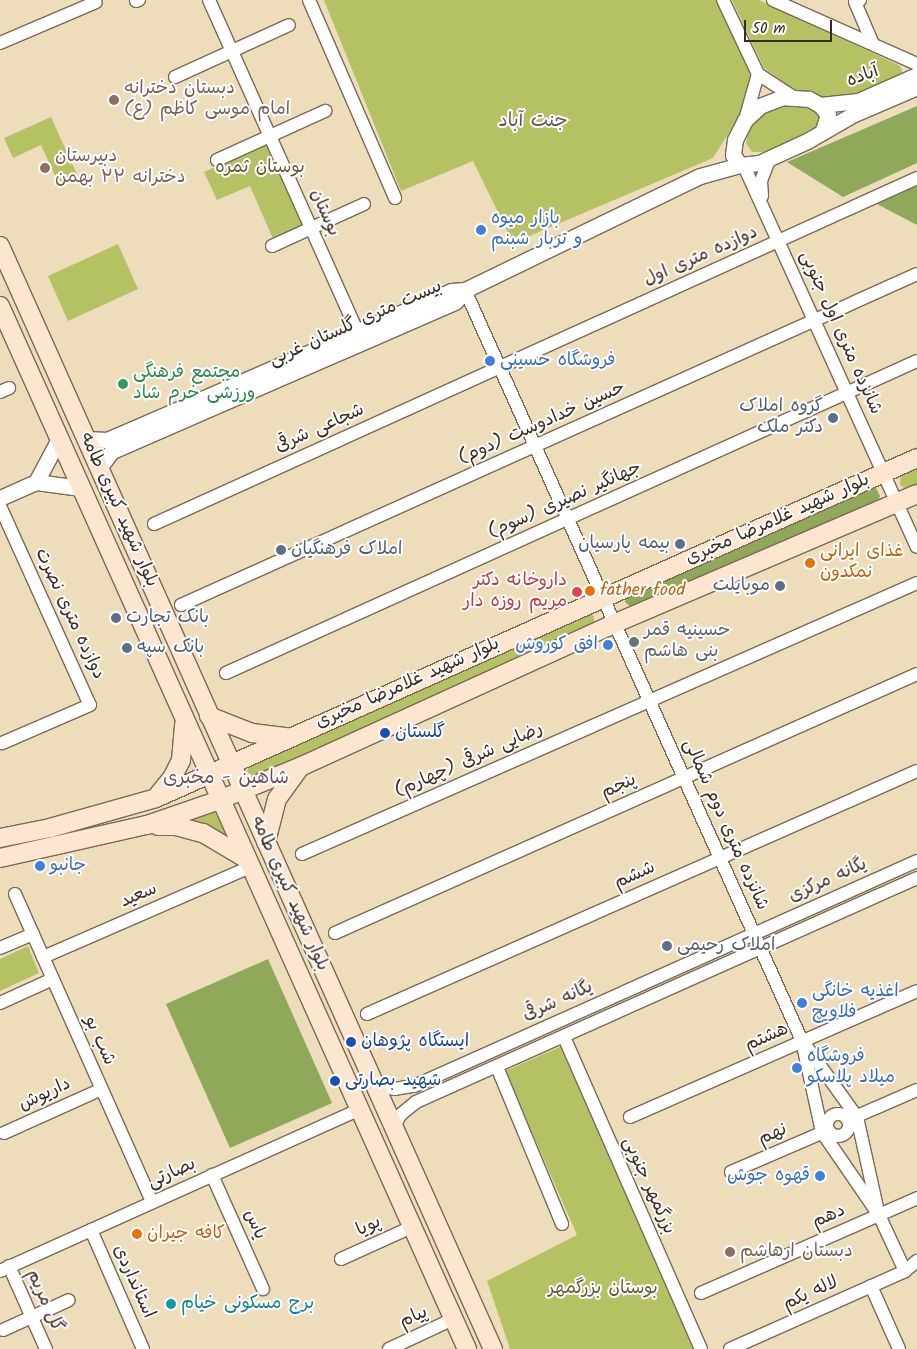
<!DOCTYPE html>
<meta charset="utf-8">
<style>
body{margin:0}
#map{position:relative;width:917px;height:1349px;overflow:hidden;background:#edddbb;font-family:Kalam,"Playpen Sans Arabic",sans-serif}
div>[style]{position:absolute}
.green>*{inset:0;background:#b4c264}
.forest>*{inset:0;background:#8fa85a}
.roads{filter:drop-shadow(1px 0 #796955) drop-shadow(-1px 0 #796955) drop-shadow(0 1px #796955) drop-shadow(0 -1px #796955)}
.minor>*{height:12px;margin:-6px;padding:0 6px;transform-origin:6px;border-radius:6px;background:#fff}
.minor>.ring{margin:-6px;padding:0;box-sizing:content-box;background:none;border:12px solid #fff;border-radius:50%}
.tertiary>*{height:15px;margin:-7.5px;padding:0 7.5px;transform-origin:7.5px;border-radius:7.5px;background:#fff}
.secondary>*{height:18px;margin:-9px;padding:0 9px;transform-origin:9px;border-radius:9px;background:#fde5d0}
.dots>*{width:14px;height:14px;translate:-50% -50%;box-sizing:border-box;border:2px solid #fff;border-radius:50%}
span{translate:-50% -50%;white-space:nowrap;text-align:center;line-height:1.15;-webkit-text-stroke:4px #fff;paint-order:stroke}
.street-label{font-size:18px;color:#3b2a1e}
.education-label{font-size:18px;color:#785e54}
.left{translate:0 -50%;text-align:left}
.park-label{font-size:18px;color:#5f5833}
.shop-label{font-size:18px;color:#366cbe}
.right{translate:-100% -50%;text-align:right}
.leisure-label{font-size:18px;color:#27864d}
.service-label{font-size:18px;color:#4e5e75}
.food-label{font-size:18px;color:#c56008}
.health-label{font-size:18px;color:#be3a42}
.worship-label{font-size:18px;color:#5b616d}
.transit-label{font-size:18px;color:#164399}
.culture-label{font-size:18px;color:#0d838f}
.neighbourhood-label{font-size:19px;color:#724e54}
.scale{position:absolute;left:744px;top:20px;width:88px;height:22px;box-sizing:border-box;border:2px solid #3b2a1e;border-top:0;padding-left:6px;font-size:15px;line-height:18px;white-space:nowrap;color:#3b2a1e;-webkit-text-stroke:4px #fff;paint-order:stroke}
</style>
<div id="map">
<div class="green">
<div style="clip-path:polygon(324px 0,718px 0,748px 65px,751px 82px,742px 112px,713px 158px,513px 243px,473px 161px,401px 191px)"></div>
<div style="clip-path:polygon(732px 0,759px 0,890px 61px,900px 66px,903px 74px,859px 95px,833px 102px,797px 92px,764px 68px)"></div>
<div style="clip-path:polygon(788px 100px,821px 109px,819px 127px,765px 152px,752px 152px,746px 143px,750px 126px,761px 112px)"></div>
<div style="clip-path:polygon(51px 117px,79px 179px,60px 187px,41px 145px,13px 158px,4px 138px)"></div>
<div style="clip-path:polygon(270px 142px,308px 226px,274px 241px,250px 186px,217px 200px,204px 172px)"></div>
<div style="clip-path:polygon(118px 244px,138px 289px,68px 321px,48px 276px)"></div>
<div style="clip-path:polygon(917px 465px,917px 485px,904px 488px,900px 485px,901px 474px)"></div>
<div style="clip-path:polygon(589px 613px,594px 616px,594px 624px,396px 717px,259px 775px,254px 776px,247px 772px,249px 764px)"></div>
<div style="clip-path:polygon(213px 809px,232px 844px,182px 821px)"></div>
<div style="clip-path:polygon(28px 946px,39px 973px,0 991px,0 959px)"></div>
<div style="clip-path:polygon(562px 1046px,694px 1349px,510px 1349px,487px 1281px,577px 1235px,505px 1071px)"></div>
</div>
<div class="forest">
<div style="clip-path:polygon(917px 106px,917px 163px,843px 197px,787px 162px)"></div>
<div style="clip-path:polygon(917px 186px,917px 225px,877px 204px)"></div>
<div style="clip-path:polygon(868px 487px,876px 488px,880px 496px,877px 504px,634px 610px,625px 602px,626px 597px)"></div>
<div style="clip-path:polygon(268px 959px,332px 1103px,230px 1148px,166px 1004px)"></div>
</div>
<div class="roads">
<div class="minor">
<div style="left:209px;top:0;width:372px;rotate:65.9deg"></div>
<div style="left:309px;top:0;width:216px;rotate:66.5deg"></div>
<div style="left:723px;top:0;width:82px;rotate:64.7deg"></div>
<div style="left:758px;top:74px;width:44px;rotate:33deg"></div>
<div style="left:773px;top:0;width:158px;rotate:24deg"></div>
<div style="left:860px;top:0;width:5px;rotate:158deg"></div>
<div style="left:855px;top:2px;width:46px;rotate:66.8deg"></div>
<div style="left:136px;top:1px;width:3px;rotate:-18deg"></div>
<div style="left:0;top:43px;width:104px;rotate:-23.1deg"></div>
<div style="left:175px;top:77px;width:125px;rotate:-24.5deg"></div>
<div style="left:745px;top:120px;width:48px;rotate:-74.2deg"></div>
<div style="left:217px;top:160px;width:119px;rotate:-24.4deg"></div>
<div style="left:744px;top:166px;width:418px;rotate:65.6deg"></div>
<div style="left:762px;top:196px;width:15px;rotate:-94deg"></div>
<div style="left:761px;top:181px;width:25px;rotate:-69deg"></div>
<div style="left:272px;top:246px;width:101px;rotate:-24.5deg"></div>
<div style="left:465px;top:290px;width:823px;rotate:65.83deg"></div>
<div style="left:802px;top:1041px;width:93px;rotate:77.6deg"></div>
<div style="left:822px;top:1132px;width:101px;rotate:55.5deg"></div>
<div style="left:879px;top:1215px;width:62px;rotate:65.1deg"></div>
<div style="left:0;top:392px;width:10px;rotate:-24deg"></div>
<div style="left:0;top:506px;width:218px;rotate:65.7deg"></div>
<div style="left:90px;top:705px;width:96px;rotate:156.6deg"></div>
<div style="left:154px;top:524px;width:838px;rotate:-24.39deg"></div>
<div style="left:181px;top:605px;width:807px;rotate:-24.21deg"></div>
<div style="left:226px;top:673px;width:758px;rotate:-24.3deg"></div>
<div style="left:302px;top:854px;width:672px;rotate:-23.78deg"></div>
<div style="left:15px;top:894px;width:337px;rotate:66deg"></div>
<div style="left:335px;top:933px;width:637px;rotate:-23.99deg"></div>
<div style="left:0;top:948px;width:36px;rotate:-23deg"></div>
<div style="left:43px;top:957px;width:226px;rotate:-23.5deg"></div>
<div style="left:0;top:1003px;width:58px;rotate:-24.4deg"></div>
<div style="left:367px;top:1014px;width:601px;rotate:-23.84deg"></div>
<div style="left:564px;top:1037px;width:341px;rotate:66.3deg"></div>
<div style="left:806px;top:1046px;width:87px;rotate:54.3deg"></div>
<div style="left:857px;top:1117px;width:92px;rotate:77.5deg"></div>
<div style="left:497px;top:1067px;width:170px;rotate:67.5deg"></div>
<div style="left:374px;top:1084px;width:21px;rotate:14deg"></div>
<div style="left:394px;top:1089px;width:20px;rotate:-9deg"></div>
<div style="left:414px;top:1086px;width:551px;rotate:-24.1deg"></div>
<div class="ring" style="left:827px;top:1114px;width:10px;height:10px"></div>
<div style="left:630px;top:1117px;width:313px;rotate:-23.7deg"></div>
<div style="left:848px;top:1120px;width:75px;rotate:-23.5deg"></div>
<div style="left:394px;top:1127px;width:13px;rotate:-63deg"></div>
<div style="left:400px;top:1115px;width:21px;rotate:-39deg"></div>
<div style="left:416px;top:1102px;width:549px;rotate:-24.09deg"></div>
<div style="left:4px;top:1133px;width:107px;rotate:-24.2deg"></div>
<div style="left:731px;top:1172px;width:106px;rotate:-23.4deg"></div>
<div style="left:212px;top:1175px;width:125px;rotate:65.9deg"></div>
<div style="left:91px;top:1230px;width:130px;rotate:66.4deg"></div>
<div style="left:341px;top:1259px;width:78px;rotate:-24.3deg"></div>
<div style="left:9px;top:1266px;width:91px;rotate:66deg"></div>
<div style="left:0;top:1271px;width:393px;rotate:-24.2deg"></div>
<div style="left:871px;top:1286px;width:69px;rotate:66deg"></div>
<div style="left:701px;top:1293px;width:236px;rotate:-23.7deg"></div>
<div style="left:3px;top:1330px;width:72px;rotate:-24.4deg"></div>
<div style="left:389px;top:1349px;width:71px;rotate:-25.1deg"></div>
<div style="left:730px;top:1349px;width:192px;rotate:-24deg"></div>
<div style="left:905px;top:1271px;width:16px;rotate:-40deg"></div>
</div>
<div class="tertiary">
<div style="left:820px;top:105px;width:38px;rotate:-6deg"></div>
<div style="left:858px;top:101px;width:64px;rotate:-23.8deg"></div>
<div style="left:823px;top:130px;width:16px;rotate:-72deg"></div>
<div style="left:828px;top:115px;width:13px;rotate:-129deg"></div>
<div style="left:820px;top:105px;width:13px;rotate:-151deg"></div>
<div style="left:809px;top:99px;width:26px;rotate:-176deg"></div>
<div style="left:783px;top:97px;width:25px;rotate:159deg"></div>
<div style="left:760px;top:106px;width:21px;rotate:137deg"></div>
<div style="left:745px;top:120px;width:22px;rotate:117deg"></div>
<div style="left:735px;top:140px;width:15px;rotate:98deg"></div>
<div style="left:733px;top:155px;width:12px;rotate:55deg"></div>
<div style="left:740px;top:165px;width:19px;rotate:-6deg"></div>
<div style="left:759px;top:163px;width:53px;rotate:-24.6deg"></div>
<div style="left:807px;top:141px;width:54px;rotate:-29.9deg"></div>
<div style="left:854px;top:114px;width:69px;rotate:-23.2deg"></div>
<div style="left:86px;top:439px;width:21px;rotate:3deg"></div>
<div style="left:107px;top:440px;width:375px;rotate:-23.4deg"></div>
<div style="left:451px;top:291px;width:14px;rotate:-4deg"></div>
<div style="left:465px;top:290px;width:261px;rotate:-25.9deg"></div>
<div style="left:700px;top:176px;width:41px;rotate:-15.4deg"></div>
<div style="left:99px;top:468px;width:21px;rotate:-53deg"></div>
<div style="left:112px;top:451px;width:374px;rotate:-23.5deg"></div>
<div style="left:455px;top:302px;width:16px;rotate:-50deg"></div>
<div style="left:36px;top:482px;width:49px;rotate:-61.9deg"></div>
<div style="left:0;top:498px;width:39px;rotate:-24deg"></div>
<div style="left:36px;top:482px;width:45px;rotate:7.6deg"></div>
</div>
<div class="secondary">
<div style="left:0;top:246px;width:1208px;rotate:65.92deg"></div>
<div style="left:0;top:306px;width:1143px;rotate:65.88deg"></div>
<div style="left:209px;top:716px;width:46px;rotate:21.6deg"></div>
<div style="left:252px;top:733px;width:35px;rotate:7deg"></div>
<div style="left:159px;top:794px;width:21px;rotate:-51deg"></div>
<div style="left:172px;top:778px;width:20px;rotate:-63deg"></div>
<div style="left:181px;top:760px;width:36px;rotate:-85deg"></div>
<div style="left:158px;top:826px;width:18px"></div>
<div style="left:176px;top:826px;width:28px;rotate:15deg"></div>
<div style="left:203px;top:833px;width:49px;rotate:30.8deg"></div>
<div style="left:0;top:838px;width:51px;rotate:-11.3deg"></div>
<div style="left:50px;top:828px;width:110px;rotate:-15.8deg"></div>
<div style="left:156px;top:798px;width:833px;rotate:-24.07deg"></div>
<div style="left:266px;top:842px;width:44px;rotate:-75.7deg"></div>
<div style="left:277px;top:799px;width:37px;rotate:-54deg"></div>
<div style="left:0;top:858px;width:151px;rotate:-12.7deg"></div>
<div style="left:147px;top:825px;width:76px;rotate:-19.1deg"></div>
<div style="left:219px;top:800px;width:90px;rotate:-22.3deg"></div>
<div style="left:302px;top:766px;width:345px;rotate:-24.5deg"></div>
<div style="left:616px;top:623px;width:327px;rotate:-23.2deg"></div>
</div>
</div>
<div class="dots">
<div style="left:114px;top:100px;background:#8d6e63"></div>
<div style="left:45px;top:168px;background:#8d6e63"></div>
<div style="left:481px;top:230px;background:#3f7fe0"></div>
<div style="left:490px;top:361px;background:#3f7fe0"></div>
<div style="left:123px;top:384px;background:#2e9e5b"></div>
<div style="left:833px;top:418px;background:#5c6f8a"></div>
<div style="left:680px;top:544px;background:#5c6f8a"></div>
<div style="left:281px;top:550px;background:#5c6f8a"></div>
<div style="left:810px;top:563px;background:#e8710a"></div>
<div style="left:780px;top:586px;background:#5c6f8a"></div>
<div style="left:590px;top:591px;background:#e8710a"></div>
<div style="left:577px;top:592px;background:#e0444e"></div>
<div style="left:116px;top:618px;background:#5c6f8a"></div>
<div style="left:634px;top:642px;background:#6b7280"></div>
<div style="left:608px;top:645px;background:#3f7fe0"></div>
<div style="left:127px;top:648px;background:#5c6f8a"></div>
<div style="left:385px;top:733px;background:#1a4fb4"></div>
<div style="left:40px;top:866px;background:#3f7fe0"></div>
<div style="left:667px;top:946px;background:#5c6f8a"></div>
<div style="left:802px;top:1003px;background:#3f7fe0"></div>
<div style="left:351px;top:1042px;background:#1a4fb4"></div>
<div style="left:797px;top:1068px;background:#3f7fe0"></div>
<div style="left:335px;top:1081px;background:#1a4fb4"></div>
<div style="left:820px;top:1176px;background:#3f7fe0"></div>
<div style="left:137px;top:1234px;background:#e8710a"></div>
<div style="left:730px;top:1252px;background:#8d6e63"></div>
<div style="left:171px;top:1304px;background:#0f9aa8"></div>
</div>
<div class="street-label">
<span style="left:863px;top:77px;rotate:-20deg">آباده</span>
<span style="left:324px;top:213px;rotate:66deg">بوستان</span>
<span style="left:701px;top:257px;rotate:-24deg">دوازده متری اول</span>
<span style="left:356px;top:324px;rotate:-24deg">بیست متری گلستان غربی</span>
<span style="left:840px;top:333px;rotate:66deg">شانزده متری اول جنوبی</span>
<span style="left:542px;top:424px;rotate:-24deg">حسین خدادوست (دوم)</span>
<span style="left:320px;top:429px;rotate:-24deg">شجاعی شرقی</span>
<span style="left:565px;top:501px;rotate:-24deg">جهانگیر نصیری (سوم)</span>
<span style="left:118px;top:510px;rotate:66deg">بلوار شهید کبیری طامه</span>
<span style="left:778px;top:520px;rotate:-24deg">بلوار شهید غلامرضا مخبری</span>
<span style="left:69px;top:614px;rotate:65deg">دوازده متری نصرت</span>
<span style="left:408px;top:684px;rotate:-24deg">بلوار شهید غلامرضا مخبری</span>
<span style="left:469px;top:761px;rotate:-24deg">رضایی شرقی (چهارم)</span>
<span style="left:619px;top:787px;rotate:-24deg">پنجم</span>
<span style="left:725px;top:825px;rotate:66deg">شانزده متری دوم شمالی</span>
<span style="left:635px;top:876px;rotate:-24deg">ششم</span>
<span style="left:828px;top:881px;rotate:-24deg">یگانه مرکزی</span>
<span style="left:289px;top:894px;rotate:66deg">بلوار شهید کبیری طامه</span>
<span style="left:139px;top:896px;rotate:-23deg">سعید</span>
<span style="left:558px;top:1002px;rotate:-24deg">یگانه شرقی</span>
<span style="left:767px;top:1038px;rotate:-24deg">هشتم</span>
<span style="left:99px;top:1041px;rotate:66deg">شب بو</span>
<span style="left:45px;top:1095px;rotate:-25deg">داریوش</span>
<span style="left:773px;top:1135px;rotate:-24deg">نهم</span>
<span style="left:172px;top:1174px;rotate:-24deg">بصارتی</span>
<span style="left:648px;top:1186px;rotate:66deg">بزرگمهر جنوبی</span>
<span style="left:829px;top:1217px;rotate:-24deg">دهم</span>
<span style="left:254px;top:1225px;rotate:66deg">یاس</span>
<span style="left:369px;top:1227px;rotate:-25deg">پویا</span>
<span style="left:133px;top:1282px;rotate:66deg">استانداردی</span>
<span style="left:811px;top:1294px;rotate:-24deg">لاله یکم</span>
<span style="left:44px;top:1301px;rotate:66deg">گل مریم</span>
<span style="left:414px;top:1318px;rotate:-25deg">پیام</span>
</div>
<div class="education-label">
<span class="left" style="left:124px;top:100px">دبستان دخترانه<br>امام موسی کاظم (ع)</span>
<span class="left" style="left:55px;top:168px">دبیرستان<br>دخترانه ۲۲ بهمن</span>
<span class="left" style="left:740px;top:1252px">دبستان ارهاشم</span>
</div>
<div class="park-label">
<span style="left:260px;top:168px">بوستان ثمره</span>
<span style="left:603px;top:1289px">بوستان بزرگمهر</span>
</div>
<div class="shop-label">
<span class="left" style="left:491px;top:230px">بازار میوه<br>و تربار شبنم</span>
<span class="left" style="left:500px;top:361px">فروشگاه حسینی</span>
<span class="right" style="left:598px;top:645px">افق کوروش</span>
<span class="left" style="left:50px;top:866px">جانبو</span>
<span class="left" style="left:812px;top:1003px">اغذیه خانگی<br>فلاویچ</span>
<span class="left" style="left:807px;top:1068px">فروشگاه<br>میلاد پلاسکو</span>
<span class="right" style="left:810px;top:1176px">قهوه جوش</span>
</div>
<div class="leisure-label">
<span class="left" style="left:133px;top:384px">مجتمع فرهنگی<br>ورزشی خرم شاد</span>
</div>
<div class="service-label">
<span class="right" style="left:823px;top:418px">گروه املاک<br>دکتر ملک</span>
<span class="right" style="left:670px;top:544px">بیمه پارسیان</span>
<span class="left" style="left:291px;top:550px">املاک فرهنگیان</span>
<span class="right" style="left:770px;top:586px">موبایلت</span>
<span class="left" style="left:126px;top:618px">بانک تجارت</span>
<span class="left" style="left:137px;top:648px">بانک سپه</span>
<span class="left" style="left:677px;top:946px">املاک رحیمی</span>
</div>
<div class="food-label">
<span class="left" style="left:820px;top:563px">غذای ایرانی<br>نمکدون</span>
<span class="left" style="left:600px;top:591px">father food</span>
<span class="left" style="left:147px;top:1234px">کافه جیران</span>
</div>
<div class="health-label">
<span class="right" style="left:567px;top:592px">داروخانه دکتر<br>مریم روزه دار</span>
</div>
<div class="worship-label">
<span class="left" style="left:644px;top:642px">حسینیه قمر<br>بنی هاشم</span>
</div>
<div class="transit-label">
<span class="left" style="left:395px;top:733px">گلستان</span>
<span class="left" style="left:361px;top:1042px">ایستگاه پژوهان</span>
<span class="left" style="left:345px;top:1081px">شهید بصارتی</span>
</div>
<div class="culture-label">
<span class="left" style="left:181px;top:1304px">برج مسکونی خیام</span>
</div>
<div class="neighbourhood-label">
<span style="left:533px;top:122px">جنت آباد</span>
<span style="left:226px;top:779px">شاهین - مخبری</span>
</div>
<div class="scale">50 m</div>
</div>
